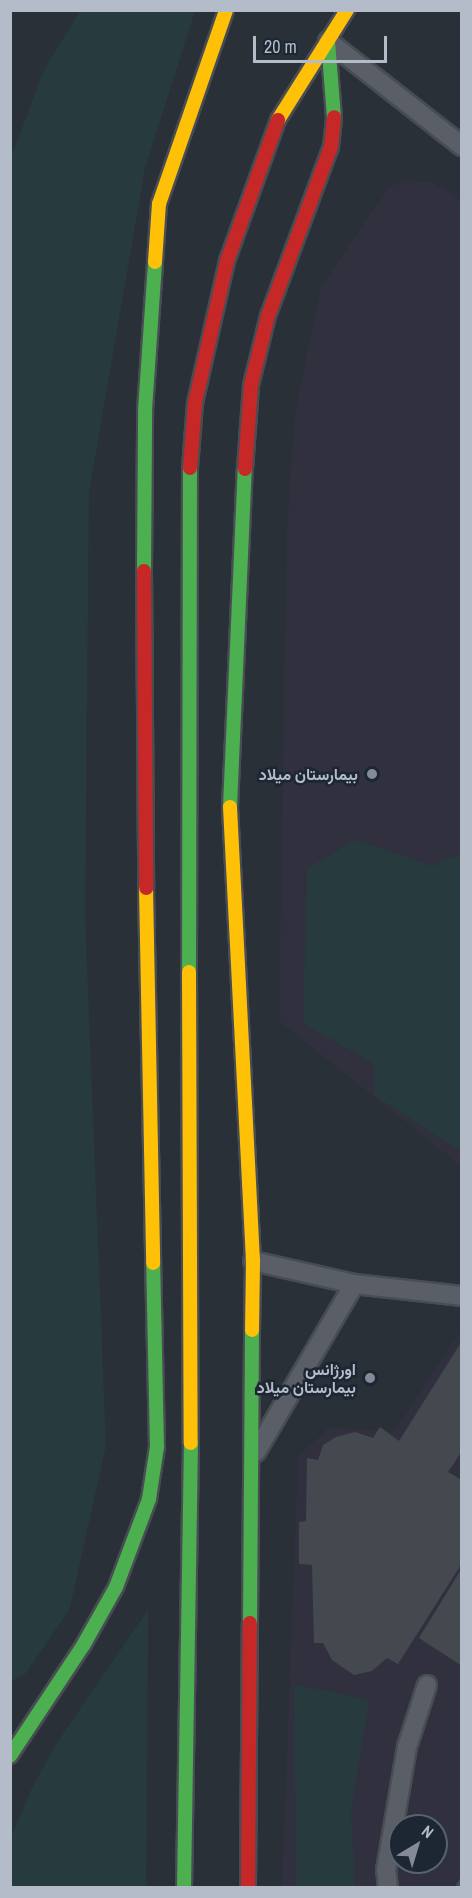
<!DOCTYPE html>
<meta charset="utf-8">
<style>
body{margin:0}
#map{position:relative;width:472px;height:1898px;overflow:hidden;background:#2a3038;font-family:"Archivo Narrow",Vazirmatn,sans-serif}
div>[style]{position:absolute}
.medical>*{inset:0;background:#31303e}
.green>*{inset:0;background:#273a3e}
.building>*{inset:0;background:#444950}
.roads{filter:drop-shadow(2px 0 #484c53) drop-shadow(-2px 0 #484c53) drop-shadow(0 2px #484c53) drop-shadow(0 -2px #484c53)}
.lane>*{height:18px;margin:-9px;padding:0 9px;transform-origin:9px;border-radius:9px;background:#5a5e66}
.fast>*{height:14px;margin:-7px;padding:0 7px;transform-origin:7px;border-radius:7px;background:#4caf50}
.slow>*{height:14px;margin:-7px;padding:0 7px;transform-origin:7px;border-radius:7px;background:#ffc107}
.jam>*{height:14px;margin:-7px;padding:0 7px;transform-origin:7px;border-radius:7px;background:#c62828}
.dots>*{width:16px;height:16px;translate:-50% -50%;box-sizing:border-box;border:3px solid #1d2633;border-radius:50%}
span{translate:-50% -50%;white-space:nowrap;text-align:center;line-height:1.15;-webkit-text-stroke:5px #1d2633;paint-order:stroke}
.poi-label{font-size:16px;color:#b4bcc9;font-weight:700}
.right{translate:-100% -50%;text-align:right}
.frame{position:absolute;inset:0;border:12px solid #b4bcc9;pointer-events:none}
.north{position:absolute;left:388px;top:1814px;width:60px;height:60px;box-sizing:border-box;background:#1d2633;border:2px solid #59626f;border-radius:50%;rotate:38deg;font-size:16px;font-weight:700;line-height:24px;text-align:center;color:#b4bcc9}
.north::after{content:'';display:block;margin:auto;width:21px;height:27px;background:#848b96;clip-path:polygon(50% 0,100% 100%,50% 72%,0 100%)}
.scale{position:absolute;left:253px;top:36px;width:134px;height:27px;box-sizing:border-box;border:3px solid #b4bcc9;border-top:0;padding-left:8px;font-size:18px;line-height:21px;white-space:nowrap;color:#b4bcc9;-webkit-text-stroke:4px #1d2633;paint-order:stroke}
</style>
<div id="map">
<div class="medical">
<div style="clip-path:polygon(405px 180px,433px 182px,462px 201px,461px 1166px,279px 1021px,287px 527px,295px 412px,321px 287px,388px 188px)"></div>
<div style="clip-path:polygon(evenodd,461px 1330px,461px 1887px,282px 1888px,298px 1457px,329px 1427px,394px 1432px,461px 1330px,400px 1826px,436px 1826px,436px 1862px,400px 1862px,400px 1826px)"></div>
</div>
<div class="green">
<div style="clip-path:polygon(80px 11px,195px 11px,145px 168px,89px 492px,85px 915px,106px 1445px,70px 1608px,26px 1673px,11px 1681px,10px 161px,43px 72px)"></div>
<div style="clip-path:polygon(356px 840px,432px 866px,461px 854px,461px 1151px,374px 1095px,374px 1064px,303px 1023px,307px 868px)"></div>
<div style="clip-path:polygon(148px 1610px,146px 1887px,11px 1887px,11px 1838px,30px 1792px,56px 1744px)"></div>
<div style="clip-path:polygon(294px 1684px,369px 1700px,351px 1811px,355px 1887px,296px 1887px)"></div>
</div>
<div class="building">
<div style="clip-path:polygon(462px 1341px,462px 1451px,448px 1472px,462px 1480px,462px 1563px,398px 1664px,387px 1658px,372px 1671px,354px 1675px,332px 1660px,323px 1643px,314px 1643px,312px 1565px,299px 1564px,299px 1522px,306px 1521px,307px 1458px,318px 1460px,323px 1445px,336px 1437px,355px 1432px,373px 1438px,380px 1427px,399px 1441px)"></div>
<div style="clip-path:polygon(462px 1568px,462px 1666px,419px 1638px)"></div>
<div style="clip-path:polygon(462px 1875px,462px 1888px,454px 1888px)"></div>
</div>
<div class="roads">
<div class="lane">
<div style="left:328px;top:41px;width:170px;rotate:38.1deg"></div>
<div style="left:253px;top:1261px;width:104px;rotate:12.8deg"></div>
<div style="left:354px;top:1284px;width:109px;rotate:6.3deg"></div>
<div style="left:256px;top:1452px;width:194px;rotate:-59.7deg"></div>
<div style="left:388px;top:1888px;width:18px;rotate:-96deg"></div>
<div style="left:386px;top:1870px;width:125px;rotate:-80.3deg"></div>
<div style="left:407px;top:1747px;width:65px;rotate:-72.1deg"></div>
</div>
<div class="fast">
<div style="left:328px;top:41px;width:76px;rotate:85.5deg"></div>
<div style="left:144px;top:571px;width:161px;rotate:-89.6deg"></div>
<div style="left:145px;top:410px;width:148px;rotate:-86.1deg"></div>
<div style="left:230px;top:807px;width:338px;rotate:-87.5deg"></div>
<div style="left:189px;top:972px;width:504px;rotate:-89.89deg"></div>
<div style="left:250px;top:1623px;width:293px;rotate:-89.6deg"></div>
<div style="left:10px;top:1756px;width:134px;rotate:-56.5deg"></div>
<div style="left:84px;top:1644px;width:65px;rotate:-60.7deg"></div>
<div style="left:116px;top:1587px;width:94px;rotate:-69.4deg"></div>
<div style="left:149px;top:1499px;width:53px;rotate:-81.3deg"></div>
<div style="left:157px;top:1447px;width:184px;rotate:-91.2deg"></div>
<div style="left:184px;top:1888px;width:445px;rotate:-89.1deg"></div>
</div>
<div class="slow">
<div style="left:278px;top:120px;width:130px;rotate:-57.9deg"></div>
<div style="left:155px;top:262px;width:58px;rotate:-86.1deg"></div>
<div style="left:159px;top:204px;width:205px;rotate:-70.9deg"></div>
<div style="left:230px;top:807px;width:455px;rotate:87.1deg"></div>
<div style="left:253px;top:1261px;width:69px;rotate:90.8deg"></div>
<div style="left:146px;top:888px;width:375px;rotate:88.9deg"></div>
<div style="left:189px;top:972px;width:471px;rotate:89.8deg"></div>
</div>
<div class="jam">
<div style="left:190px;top:468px;width:65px;rotate:-85.6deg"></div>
<div style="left:195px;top:403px;width:146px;rotate:-77.3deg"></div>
<div style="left:227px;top:261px;width:150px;rotate:-70.1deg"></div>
<div style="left:245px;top:469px;width:84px;rotate:-85.9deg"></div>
<div style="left:251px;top:385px;width:71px;rotate:-76.2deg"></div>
<div style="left:268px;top:316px;width:180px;rotate:-69.6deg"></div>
<div style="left:331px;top:147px;width:30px;rotate:-84deg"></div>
<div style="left:144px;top:571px;width:317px;rotate:89.6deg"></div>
<div style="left:248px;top:1888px;width:265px;rotate:-89.6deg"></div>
</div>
</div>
<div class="dots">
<div style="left:372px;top:774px;background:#848b96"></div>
<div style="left:370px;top:1378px;background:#848b96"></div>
</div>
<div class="poi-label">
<span class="right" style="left:358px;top:774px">بیمارستان میلاد</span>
<span class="right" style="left:356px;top:1378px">اورژانس<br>بیمارستان میلاد</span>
</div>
<div class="frame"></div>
<div class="north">N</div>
<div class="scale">20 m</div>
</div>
